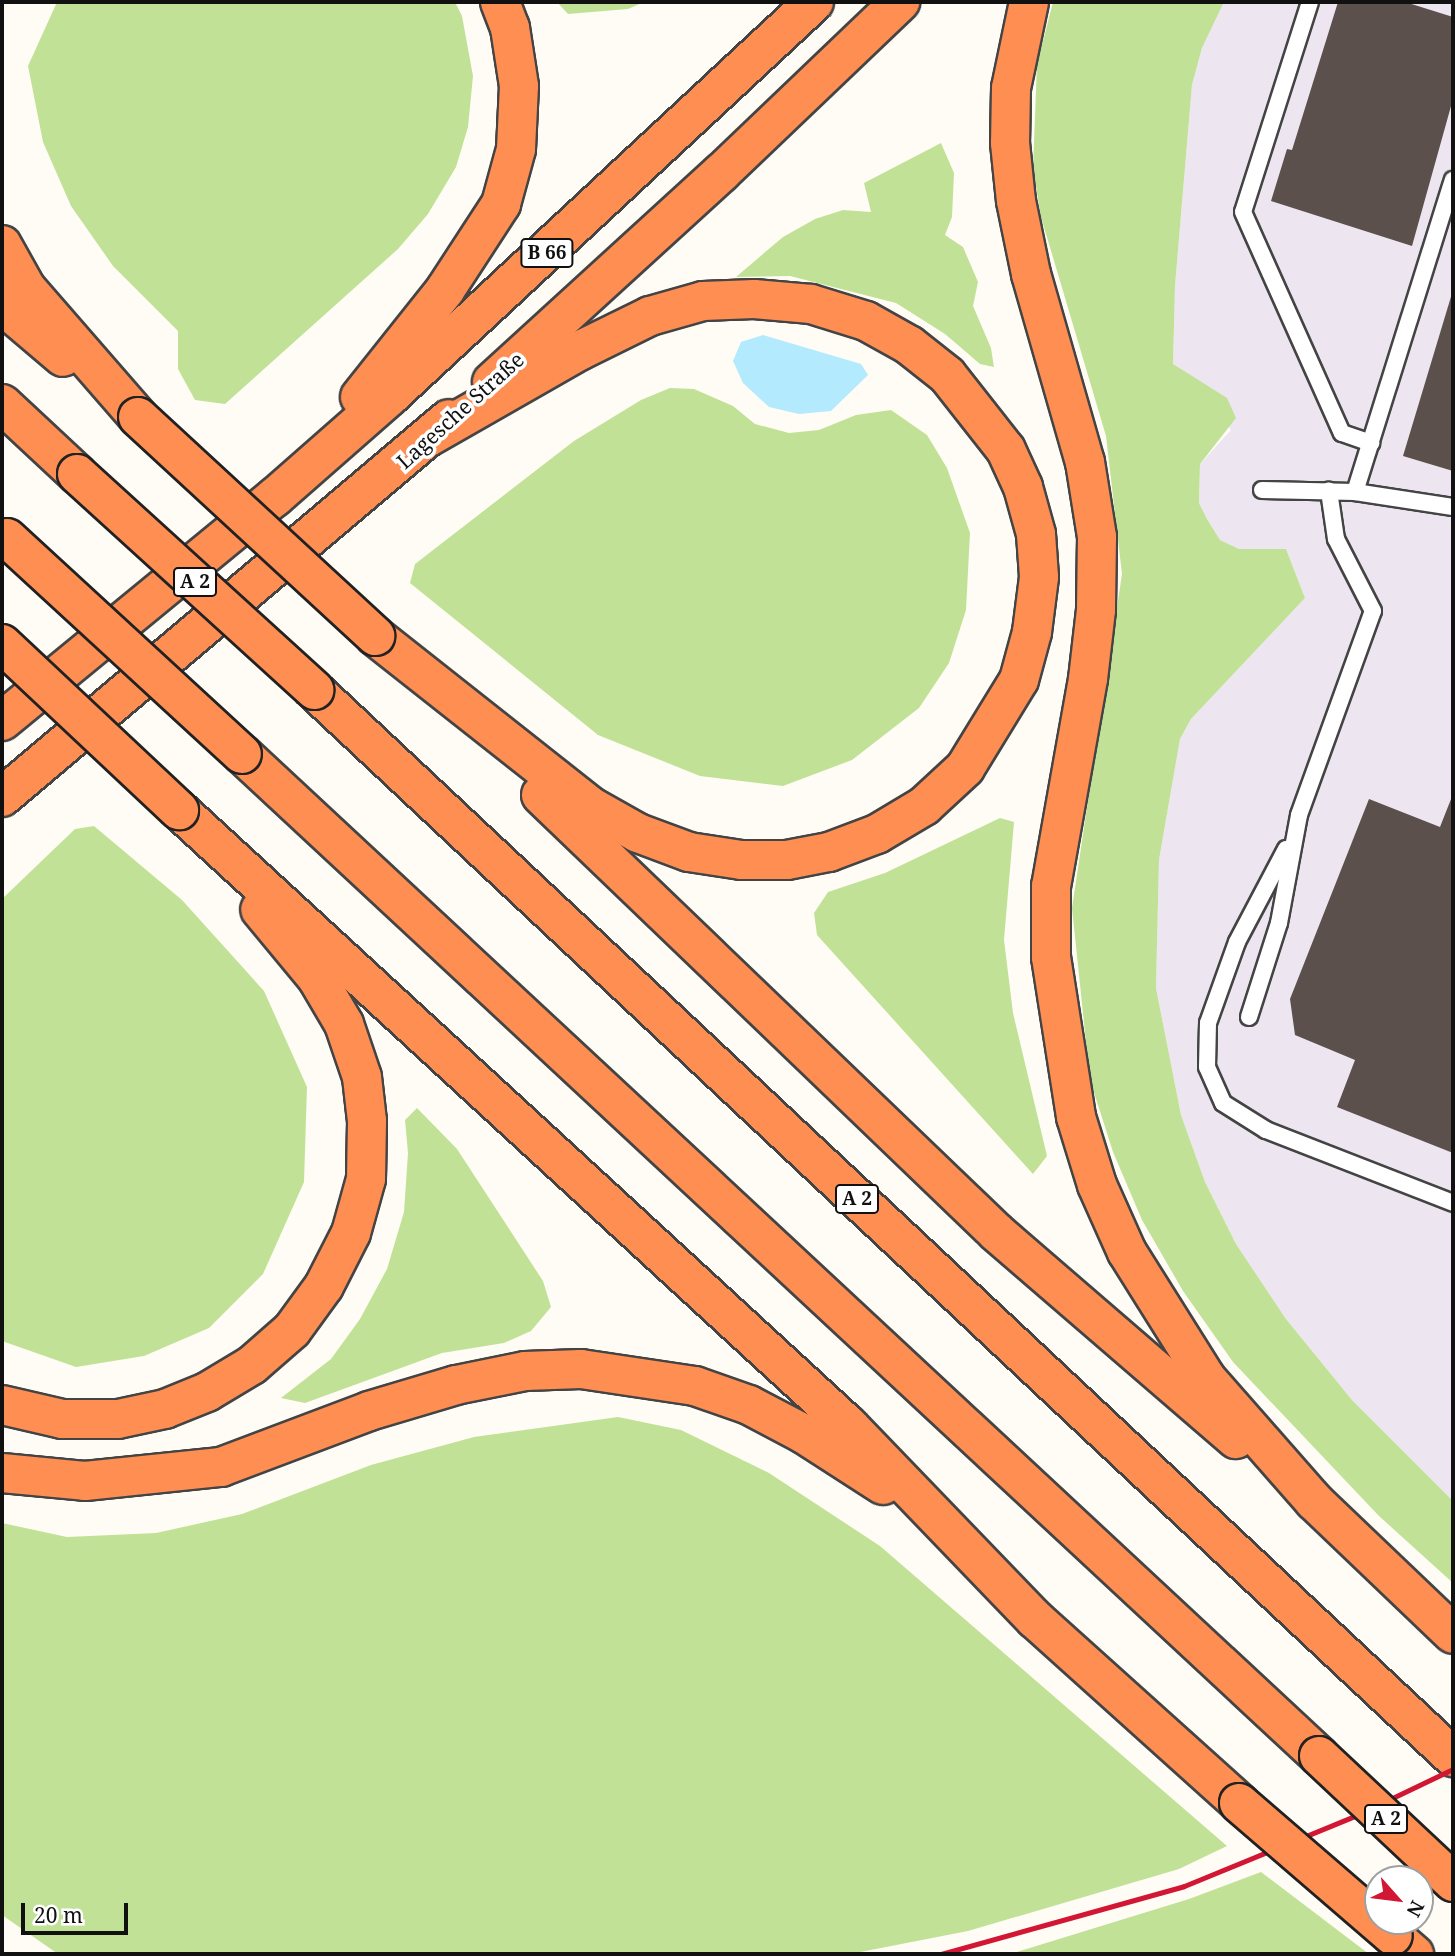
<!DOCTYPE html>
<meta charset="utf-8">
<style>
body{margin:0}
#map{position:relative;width:1455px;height:1956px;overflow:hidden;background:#fffcf5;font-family:"Noto Serif",serif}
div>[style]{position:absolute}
.industrial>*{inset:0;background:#ede5f0}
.forest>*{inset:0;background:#c1e296}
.water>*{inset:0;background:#b3eafd}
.building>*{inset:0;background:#5b504c}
.roads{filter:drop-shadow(2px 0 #444) drop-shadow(-2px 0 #444) drop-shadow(0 2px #444) drop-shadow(0 -2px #444)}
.lane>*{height:16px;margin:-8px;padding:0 8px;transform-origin:8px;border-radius:8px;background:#fff}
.highway>*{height:38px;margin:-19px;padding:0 19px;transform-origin:19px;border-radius:19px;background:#ff8e53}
.rail>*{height:5px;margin:-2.5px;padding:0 2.5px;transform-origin:2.5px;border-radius:2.5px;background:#d21735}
.bridges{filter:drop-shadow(2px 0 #222) drop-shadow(-2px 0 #222) drop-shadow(0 2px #222) drop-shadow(0 -2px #222)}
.highway-bridge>*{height:38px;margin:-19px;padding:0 19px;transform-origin:19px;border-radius:19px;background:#ff8e53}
span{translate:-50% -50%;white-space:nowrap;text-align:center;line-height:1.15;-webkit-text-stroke:7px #fff;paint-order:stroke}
.shield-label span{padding:2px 5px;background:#fff;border:2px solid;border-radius:5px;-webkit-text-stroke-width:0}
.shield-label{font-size:19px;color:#111;font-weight:700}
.street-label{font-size:21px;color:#111}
.frame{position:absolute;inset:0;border:4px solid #111;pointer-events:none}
.north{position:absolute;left:1364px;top:1865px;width:70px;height:70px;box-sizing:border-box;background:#fff;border:2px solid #a0a0a0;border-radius:50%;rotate:118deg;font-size:19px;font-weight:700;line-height:28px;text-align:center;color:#111}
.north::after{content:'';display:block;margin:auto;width:24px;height:32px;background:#d21735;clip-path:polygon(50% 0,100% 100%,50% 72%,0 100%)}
.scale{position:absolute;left:21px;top:1903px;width:107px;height:32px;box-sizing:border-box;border:4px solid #111;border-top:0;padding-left:9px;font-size:21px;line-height:24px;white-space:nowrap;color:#111;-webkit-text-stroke:5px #fff;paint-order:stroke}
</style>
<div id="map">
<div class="industrial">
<div style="clip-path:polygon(1224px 2px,1453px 2px,1453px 1501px,1352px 1400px,1286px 1319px,1236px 1244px,1205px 1182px,1181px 1115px,1156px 988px,1159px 860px,1180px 739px,1191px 719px,1305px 598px,1286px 549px,1239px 549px,1220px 540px,1207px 519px,1199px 503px,1200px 464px,1231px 430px,1192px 377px,1173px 364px,1175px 286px,1192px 85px,1202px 48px)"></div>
</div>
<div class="forest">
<div style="clip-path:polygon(57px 2px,455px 2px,462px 16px,473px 76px,468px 127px,456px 167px,428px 214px,398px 249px,225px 404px,195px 400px,178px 369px,178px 331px,113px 266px,71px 206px,43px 142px,28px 66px)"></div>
<div style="clip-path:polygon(557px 2px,644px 2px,628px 9px,568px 14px)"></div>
<div style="clip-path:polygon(1053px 2px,1224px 2px,1202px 48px,1192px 85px,1175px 286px,1173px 364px,1227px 398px,1236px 418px,1200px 464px,1199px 503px,1207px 519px,1220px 540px,1239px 549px,1286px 549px,1305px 598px,1191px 719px,1180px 739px,1159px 860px,1156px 988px,1181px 1115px,1205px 1182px,1236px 1244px,1286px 1319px,1352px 1400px,1453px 1501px,1453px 1583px,1379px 1516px,1233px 1362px,1183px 1291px,1142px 1220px,1113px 1152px,1090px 1080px,1072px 908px,1122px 574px,1106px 436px,1041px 217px,1033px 168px,1037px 65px)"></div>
<div style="clip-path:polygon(941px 143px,954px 173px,952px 217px,945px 235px,963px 247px,978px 282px,973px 306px,991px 348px,994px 367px,980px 364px,945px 334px,896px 303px,790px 276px,736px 277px,783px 237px,815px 219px,843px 210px,871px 212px,864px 183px)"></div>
<div style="clip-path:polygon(670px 388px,694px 389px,733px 406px,755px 424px,789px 433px,819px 430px,856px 415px,891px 410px,927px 435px,947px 468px,970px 533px,966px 610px,949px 663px,919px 708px,852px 760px,783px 786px,700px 776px,598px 735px,410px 583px,415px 564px,574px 441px,641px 400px)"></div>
<div style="clip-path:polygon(1000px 818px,1014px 822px,1004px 940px,1013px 1013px,1047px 1156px,1033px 1174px,817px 935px,814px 913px,828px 892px,885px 873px)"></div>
<div style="clip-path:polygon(94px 826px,182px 900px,264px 991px,307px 1087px,304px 1182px,263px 1274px,209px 1328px,144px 1356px,76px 1367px,2px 1341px,2px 899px,75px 829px)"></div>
<div style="clip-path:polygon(417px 1108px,457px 1149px,543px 1281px,551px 1307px,531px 1331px,504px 1343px,442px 1353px,305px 1403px,281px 1398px,331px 1359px,360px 1319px,387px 1269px,404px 1212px,408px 1153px,405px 1120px)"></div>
<div style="clip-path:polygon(618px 1417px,681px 1430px,769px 1473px,880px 1546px,1227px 1846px,1179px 1869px,968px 1931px,850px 1954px,58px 1954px,2px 1915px,2px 1523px,67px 1537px,156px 1533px,242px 1514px,371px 1465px,474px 1437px)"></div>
<div style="clip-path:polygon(1261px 1872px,1369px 1954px,1010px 1954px,1189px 1899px)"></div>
</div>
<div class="water">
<div style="clip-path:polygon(763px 335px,861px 364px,868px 375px,831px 411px,799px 414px,769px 407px,743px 383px,733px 361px,741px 342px)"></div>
</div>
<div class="building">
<div style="clip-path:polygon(1338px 2px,1405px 2px,1453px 17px,1453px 99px,1412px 246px,1271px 201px,1287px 149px,1292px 150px)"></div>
<div style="clip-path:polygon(1453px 290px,1453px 471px,1403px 456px)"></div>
<div style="clip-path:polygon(1453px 794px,1453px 1153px,1337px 1107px,1355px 1060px,1295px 1035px,1290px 999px,1369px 799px,1440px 827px)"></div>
</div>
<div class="roads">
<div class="lane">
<div style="left:1310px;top:2px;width:220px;rotate:107.7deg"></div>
<div style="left:1243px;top:212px;width:242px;rotate:65.9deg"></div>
<div style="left:1342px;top:433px;width:31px;rotate:19deg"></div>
<div style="left:1262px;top:490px;width:93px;rotate:1.2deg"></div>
<div style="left:1355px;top:492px;width:99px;rotate:8.7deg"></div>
<div style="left:1355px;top:492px;width:327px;rotate:-72.6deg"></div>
<div style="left:1286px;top:849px;width:105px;rotate:117.8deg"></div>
<div style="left:1237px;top:942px;width:86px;rotate:109.7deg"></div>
<div style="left:1208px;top:1023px;width:44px;rotate:91.3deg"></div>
<div style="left:1207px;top:1067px;width:39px;rotate:66deg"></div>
<div style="left:1223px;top:1103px;width:51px;rotate:32.1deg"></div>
<div style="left:1266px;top:1130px;width:201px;rotate:21.3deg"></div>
<div style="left:1249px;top:1017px;width:99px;rotate:-72.3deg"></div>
<div style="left:1279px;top:923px;width:110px;rotate:-79.5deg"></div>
<div style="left:1299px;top:815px;width:217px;rotate:-70.1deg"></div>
<div style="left:1373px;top:611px;width:81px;rotate:-117.2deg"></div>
<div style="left:1336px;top:539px;width:49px;rotate:-98.3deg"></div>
</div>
<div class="highway">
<div style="left:1029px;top:2px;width:88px;rotate:101.8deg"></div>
<div style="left:1011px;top:88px;width:55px;rotate:91deg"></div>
<div style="left:1010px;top:143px;width:58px;rotate:84.1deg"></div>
<div style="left:1016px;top:201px;width:75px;rotate:78.4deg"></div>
<div style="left:1031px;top:274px;width:196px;rotate:74deg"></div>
<div style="left:1085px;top:462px;width:76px;rotate:80.9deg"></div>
<div style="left:1097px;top:537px;width:73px;rotate:90.8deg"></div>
<div style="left:1096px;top:610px;width:69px;rotate:96.6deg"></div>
<div style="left:1088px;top:679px;width:210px;rotate:100.1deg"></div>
<div style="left:1051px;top:886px;width:71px;rotate:90deg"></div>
<div style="left:1051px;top:957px;width:162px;rotate:81.1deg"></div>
<div style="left:1076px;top:1117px;width:71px;rotate:72.8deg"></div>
<div style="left:1097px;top:1185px;width:73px;rotate:65.9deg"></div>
<div style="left:1127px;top:1252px;width:149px;rotate:57.9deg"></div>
<div style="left:1206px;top:1378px;width:164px;rotate:48.7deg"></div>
<div style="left:1314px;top:1501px;width:192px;rotate:43.7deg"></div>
<div style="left:2px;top:245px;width:49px;rotate:60.8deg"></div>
<div style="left:26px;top:288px;width:171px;rotate:49deg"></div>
<div style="left:2px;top:305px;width:80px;rotate:40.4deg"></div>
<div style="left:492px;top:382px;width:310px;rotate:-42.4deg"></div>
<div style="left:721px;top:173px;width:248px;rotate:-43.7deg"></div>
<div style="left:360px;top:397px;width:137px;rotate:-51.5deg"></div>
<div style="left:445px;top:290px;width:103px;rotate:-56.9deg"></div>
<div style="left:501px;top:204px;width:57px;rotate:-74.7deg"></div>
<div style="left:516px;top:149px;width:63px;rotate:-87.3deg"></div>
<div style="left:519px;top:86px;width:59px;rotate:-98.8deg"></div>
<div style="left:510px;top:28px;width:28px;rotate:-111deg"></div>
<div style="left:2px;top:404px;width:103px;rotate:43deg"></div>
<div style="left:375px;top:636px;width:274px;rotate:38.3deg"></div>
<div style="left:590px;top:806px;width:55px;rotate:29.4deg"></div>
<div style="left:638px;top:833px;width:54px;rotate:20.4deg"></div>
<div style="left:689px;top:852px;width:53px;rotate:8.7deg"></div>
<div style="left:741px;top:860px;width:46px"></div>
<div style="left:787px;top:860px;width:43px;rotate:-10.8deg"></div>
<div style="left:829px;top:852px;width:51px;rotate:-20.6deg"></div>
<div style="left:877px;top:834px;width:55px;rotate:-30.8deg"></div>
<div style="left:924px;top:806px;width:56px;rotate:-42.8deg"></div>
<div style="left:965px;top:768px;width:103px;rotate:-58.5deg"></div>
<div style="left:1019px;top:680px;width:50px;rotate:-74.8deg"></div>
<div style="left:1032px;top:632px;width:55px;rotate:-82.7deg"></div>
<div style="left:1039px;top:577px;width:43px;rotate:-94deg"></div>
<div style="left:1036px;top:534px;width:49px;rotate:-105.5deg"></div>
<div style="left:1023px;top:487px;width:41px;rotate:-114.7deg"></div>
<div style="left:1006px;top:450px;width:95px;rotate:-128.2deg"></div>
<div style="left:947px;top:375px;width:48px;rotate:-141.7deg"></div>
<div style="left:909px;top:345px;width:49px;rotate:-150.8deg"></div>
<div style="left:866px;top:321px;width:58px;rotate:-162.8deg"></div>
<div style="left:811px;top:304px;width:57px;rotate:-175deg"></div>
<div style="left:754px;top:299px;width:51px;rotate:177.8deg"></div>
<div style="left:703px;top:301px;width:55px;rotate:164.2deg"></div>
<div style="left:650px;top:316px;width:79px;rotate:153.8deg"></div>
<div style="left:579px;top:351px;width:172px;rotate:150.3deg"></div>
<div style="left:314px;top:690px;width:1561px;rotate:43.13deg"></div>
<div style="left:2px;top:721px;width:353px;rotate:-39.4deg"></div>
<div style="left:275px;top:497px;width:152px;rotate:-41.3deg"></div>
<div style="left:389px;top:397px;width:580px;rotate:-42.9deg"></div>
<div style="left:242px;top:754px;width:1471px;rotate:42.93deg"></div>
<div style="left:541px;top:795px;width:631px;rotate:43.84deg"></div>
<div style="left:996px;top:1232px;width:317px;rotate:40.8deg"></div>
<div style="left:2px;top:797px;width:585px;rotate:-40.22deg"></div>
<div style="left:179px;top:810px;width:910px;rotate:42.6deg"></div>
<div style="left:849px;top:1426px;width:268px;rotate:46.1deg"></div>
<div style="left:1035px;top:1619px;width:275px;rotate:42deg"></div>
<div style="left:2px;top:1405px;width:62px;rotate:13.1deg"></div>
<div style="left:62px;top:1419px;width:56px"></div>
<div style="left:118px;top:1419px;width:48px;rotate:-12deg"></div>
<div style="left:165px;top:1409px;width:45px;rotate:-22deg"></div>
<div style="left:207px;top:1392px;width:52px;rotate:-31deg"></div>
<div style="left:252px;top:1365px;width:53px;rotate:-41.2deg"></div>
<div style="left:292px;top:1330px;width:54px;rotate:-54deg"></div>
<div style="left:324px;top:1286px;width:59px;rotate:-63deg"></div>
<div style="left:351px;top:1233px;width:56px;rotate:-74.5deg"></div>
<div style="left:366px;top:1179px;width:58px;rotate:-89deg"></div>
<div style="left:367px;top:1121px;width:44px;rotate:-96.5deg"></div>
<div style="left:362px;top:1077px;width:56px;rotate:-108.8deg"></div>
<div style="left:344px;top:1024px;width:53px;rotate:-120.4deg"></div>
<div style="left:317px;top:978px;width:89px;rotate:-129.6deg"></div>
<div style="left:2px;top:1473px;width:83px;rotate:5.5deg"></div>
<div style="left:85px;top:1481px;width:137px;rotate:-5.9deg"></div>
<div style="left:221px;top:1467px;width:158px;rotate:-20.7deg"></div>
<div style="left:369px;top:1411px;width:91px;rotate:-16.6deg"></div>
<div style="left:456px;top:1385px;width:70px;rotate:-11.5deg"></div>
<div style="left:525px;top:1371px;width:56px;rotate:-2deg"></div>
<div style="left:581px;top:1369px;width:115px;rotate:8.5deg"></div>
<div style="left:695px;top:1386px;width:57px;rotate:19.4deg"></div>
<div style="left:749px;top:1405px;width:62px;rotate:27.8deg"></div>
<div style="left:804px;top:1434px;width:94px;rotate:32.8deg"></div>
<div style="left:1393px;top:1936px;width:28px;rotate:41deg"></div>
</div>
</div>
<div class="rail">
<div style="left:941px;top:1954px;width:252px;rotate:-15.6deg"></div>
<div style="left:1184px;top:1886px;width:187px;rotate:-22.3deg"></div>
<div style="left:1357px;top:1815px;width:106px;rotate:-25.6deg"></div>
</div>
<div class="bridges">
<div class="highway-bridge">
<div style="left:138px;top:417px;width:323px;rotate:42.7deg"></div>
<div style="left:77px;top:474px;width:321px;rotate:42.3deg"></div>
<div style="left:7px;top:538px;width:319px;rotate:42.6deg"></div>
<div style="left:2px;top:644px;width:243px;rotate:43.2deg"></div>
<div style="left:1319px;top:1756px;width:184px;rotate:43.2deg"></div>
<div style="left:1239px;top:1803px;width:203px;rotate:40.8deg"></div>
</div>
</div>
<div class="shield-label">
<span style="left:547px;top:253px">B 66</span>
<span style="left:195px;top:582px">A 2</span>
<span style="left:857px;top:1199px">A 2</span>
<span style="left:1386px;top:1819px">A 2</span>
</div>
<div class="street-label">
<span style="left:460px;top:410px;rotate:-42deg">Lagesche Straße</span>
</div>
<div class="frame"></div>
<div class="north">N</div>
<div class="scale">20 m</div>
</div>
